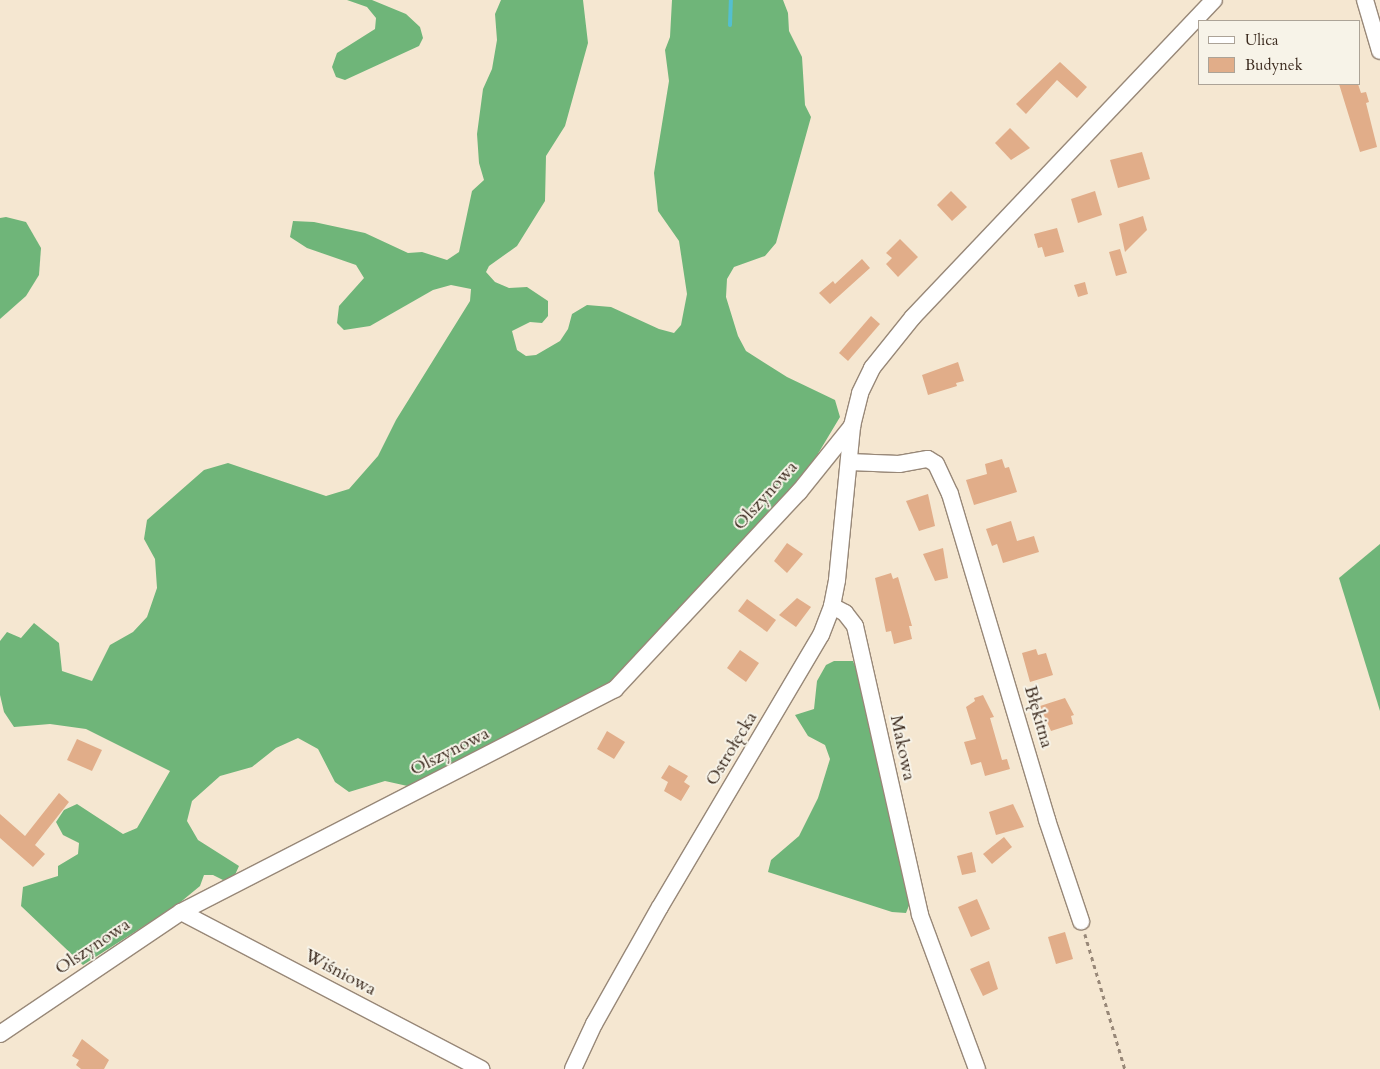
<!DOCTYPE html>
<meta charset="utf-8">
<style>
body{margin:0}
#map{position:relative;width:1380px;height:1069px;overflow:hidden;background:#f5e7d1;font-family:Cardo,serif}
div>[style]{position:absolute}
.forest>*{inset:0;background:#6fb579}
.stream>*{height:4px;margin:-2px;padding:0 2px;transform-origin:2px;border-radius:2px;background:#54bfd0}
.building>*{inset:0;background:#e1ad89}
.path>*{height:2.5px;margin-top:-1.25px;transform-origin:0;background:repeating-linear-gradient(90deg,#988878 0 4px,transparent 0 8px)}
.roads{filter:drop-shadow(1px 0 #988878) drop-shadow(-1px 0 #988878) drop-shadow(0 1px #988878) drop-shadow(0 -1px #988878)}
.minor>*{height:16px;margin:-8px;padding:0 8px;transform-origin:8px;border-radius:8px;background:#fff}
span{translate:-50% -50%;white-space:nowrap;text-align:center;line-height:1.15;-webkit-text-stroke:4px #f7f3e8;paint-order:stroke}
.street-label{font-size:18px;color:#3b2a1e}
.legend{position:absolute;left:1198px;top:20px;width:162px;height:65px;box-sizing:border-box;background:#f7f3e8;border:1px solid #aca397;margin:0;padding:6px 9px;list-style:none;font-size:15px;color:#3b2a1e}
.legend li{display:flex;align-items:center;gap:10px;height:25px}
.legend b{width:25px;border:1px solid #aca397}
</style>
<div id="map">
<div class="forest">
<div style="clip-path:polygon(347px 0,372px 0,406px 14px,420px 27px,423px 38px,419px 46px,345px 80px,336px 77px,332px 67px,337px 53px,375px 29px,376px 18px,367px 7px)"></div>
<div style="clip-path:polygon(501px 0,583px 0,588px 43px,565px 126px,546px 156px,545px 201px,517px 246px,489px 266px,486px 272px,495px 282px,509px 288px,527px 287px,548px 301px,548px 316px,542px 323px,530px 322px,512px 331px,517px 350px,526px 356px,536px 355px,560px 341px,568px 329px,572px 314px,587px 305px,611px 307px,659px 329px,674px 333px,681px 325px,687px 294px,679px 241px,658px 211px,654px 173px,669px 81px,665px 50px,670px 37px,672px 0,783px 0,788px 13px,789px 31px,802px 57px,805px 105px,811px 117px,776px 243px,765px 256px,734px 267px,727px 279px,726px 297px,738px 336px,746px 351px,787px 377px,835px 400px,840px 417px,795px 492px,624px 675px,412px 787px,385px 781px,349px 792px,335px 782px,318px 749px,298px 738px,276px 748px,252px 767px,220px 776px,192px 801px,187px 821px,198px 840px,239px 866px,234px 877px,223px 880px,213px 875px,204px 875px,200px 886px,177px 905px,83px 965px,21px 906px,23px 887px,58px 876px,58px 866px,78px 854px,79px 843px,63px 835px,56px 822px,64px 810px,77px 804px,123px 834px,137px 828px,170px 771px,86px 729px,50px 724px,14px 727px,4px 712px,0 695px,0 641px,7px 632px,21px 638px,34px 623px,59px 643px,62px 671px,92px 681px,110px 645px,133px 632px,147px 617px,157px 588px,155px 559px,144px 539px,147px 520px,204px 470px,228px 463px,326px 496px,349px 489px,378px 456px,396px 420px,470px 301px,471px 289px,451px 285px,433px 290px,370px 326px,344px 330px,337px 323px,339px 306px,364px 278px,356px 265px,307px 248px,290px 237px,293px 221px,314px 222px,365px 233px,408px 253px,422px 252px,447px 260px,459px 252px,472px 191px,484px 180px,479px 163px,477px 134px,483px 89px,492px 69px,497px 40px,495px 14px)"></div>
<div style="clip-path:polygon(6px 217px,26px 222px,41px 248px,39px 275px,26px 296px,0 319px,0 218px)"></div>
<div style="clip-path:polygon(1380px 544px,1380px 711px,1339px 578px)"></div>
<div style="clip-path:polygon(834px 661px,853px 661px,857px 671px,910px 903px,906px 913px,892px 912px,768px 872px,771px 860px,799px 836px,818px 798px,830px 759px,825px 745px,808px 736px,795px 715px,814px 709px,817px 681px,826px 665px)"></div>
</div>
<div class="stream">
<div style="left:730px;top:25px;width:25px;rotate:-88deg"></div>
</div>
<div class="building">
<div style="clip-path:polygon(1060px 62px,1087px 87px,1077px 98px,1057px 80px,1026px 114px,1016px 104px)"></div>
<div style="clip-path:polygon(1339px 84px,1358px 84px,1361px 93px,1366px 92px,1369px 102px,1366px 103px,1377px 147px,1360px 152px)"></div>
<div style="clip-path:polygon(1010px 128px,1030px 148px,1011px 160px,995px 143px)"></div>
<div style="clip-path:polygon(1142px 152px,1150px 179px,1118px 188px,1110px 160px)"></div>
<div style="clip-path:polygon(951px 191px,967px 207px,952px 221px,937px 205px)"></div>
<div style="clip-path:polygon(1095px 191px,1102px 215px,1078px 223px,1071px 199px)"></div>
<div style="clip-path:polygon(1143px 216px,1147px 230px,1125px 252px,1119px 224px)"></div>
<div style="clip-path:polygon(1057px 228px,1064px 252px,1045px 257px,1042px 247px,1038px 248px,1034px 234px)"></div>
<div style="clip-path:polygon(900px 239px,918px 257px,898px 277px,886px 264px,892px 258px,886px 253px)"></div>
<div style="clip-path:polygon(1120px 249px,1127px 273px,1116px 276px,1109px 252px)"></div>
<div style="clip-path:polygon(862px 259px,870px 268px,830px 304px,819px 293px,833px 281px,835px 284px)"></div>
<div style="clip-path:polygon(1085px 282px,1088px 294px,1078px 297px,1074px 285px)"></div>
<div style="clip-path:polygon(871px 316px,880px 324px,848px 361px,839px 353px)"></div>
<div style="clip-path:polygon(958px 362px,964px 381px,956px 383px,957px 386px,928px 395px,922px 375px)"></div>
<div style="clip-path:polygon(1002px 459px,1005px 468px,1009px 467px,1017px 492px,974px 505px,966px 480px,987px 474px,985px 464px)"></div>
<div style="clip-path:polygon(928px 494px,935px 526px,919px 531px,906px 501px)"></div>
<div style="clip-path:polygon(1011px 521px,1017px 541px,1034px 536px,1039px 552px,1003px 563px,997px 544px,992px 546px,986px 529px)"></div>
<div style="clip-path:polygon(787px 543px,803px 554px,787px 573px,774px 561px)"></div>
<div style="clip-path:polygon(943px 548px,948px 578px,935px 581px,923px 554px)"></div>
<div style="clip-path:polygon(891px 573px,893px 579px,898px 577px,912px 626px,909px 626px,912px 639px,894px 644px,891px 631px,886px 632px,875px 578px)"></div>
<div style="clip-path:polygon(797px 598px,811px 607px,796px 627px,779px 615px)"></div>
<div style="clip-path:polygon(747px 599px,776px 620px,767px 632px,738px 611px)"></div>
<div style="clip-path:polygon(1036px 649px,1038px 655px,1046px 653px,1053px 675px,1030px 682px,1022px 653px)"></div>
<div style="clip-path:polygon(740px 650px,759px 663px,746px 682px,727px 668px)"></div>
<div style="clip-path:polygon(983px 695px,994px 717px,990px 718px,1002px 760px,1007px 759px,1010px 769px,985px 776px,981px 762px,971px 765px,964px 742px,976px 739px,966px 707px,975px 701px,974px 698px)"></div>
<div style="clip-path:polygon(1065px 698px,1074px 715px,1071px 716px,1073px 724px,1051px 731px,1040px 706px)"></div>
<div style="clip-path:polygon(607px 731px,625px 742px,614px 759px,597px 749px)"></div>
<div style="clip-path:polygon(77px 739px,102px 750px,92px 771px,67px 760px)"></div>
<div style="clip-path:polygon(669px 765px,688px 776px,684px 782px,690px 786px,681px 801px,664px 791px,668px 782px,661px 778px)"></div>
<div style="clip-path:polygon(59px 793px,69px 802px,35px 845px,45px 854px,33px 867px,0 838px,0 814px,25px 836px)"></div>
<div style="clip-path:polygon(1013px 804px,1024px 827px,996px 835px,989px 812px)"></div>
<div style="clip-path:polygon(1004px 837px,1012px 847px,992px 864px,983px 854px)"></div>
<div style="clip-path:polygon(972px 852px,976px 872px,962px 875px,957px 856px)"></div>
<div style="clip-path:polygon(977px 899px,990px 929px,971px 937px,958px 907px)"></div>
<div style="clip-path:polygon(1065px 932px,1073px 959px,1056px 964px,1048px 937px)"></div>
<div style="clip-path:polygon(989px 961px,998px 989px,983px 996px,970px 969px)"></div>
<div style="clip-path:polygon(82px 1039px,109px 1060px,104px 1069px,81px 1069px,76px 1065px,79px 1060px,72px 1056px)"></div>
</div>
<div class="path">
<div style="left:1085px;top:934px;width:141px;rotate:73.5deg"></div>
</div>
<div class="roads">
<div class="minor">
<div style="left:1365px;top:0;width:53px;rotate:73.6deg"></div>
<div style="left:849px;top:462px;width:50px;rotate:2.3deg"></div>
<div style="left:899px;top:464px;width:29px;rotate:-10deg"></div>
<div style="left:928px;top:459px;width:9px;rotate:32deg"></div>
<div style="left:936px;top:464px;width:33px;rotate:65deg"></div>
<div style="left:950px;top:494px;width:340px;rotate:73.4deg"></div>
<div style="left:1047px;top:820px;width:107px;rotate:71.4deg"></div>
<div style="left:832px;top:606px;width:15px;rotate:28deg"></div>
<div style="left:845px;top:613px;width:16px;rotate:52deg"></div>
<div style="left:855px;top:626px;width:296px;rotate:77.3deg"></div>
<div style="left:920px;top:915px;width:164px;rotate:69.7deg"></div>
<div style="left:181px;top:912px;width:339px;rotate:27.6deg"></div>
<div style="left:0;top:1034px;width:218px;rotate:-34deg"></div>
<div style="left:181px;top:912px;width:488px;rotate:-27.2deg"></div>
<div style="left:615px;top:689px;width:270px;rotate:-47deg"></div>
<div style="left:799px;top:492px;width:85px;rotate:-51.2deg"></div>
<div style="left:573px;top:1069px;width:50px;rotate:-65deg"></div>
<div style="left:594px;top:1024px;width:134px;rotate:-60.6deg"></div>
<div style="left:660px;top:907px;width:316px;rotate:-59.4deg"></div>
<div style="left:821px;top:635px;width:31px;rotate:-69deg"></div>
<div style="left:832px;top:606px;width:26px;rotate:-79deg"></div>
<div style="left:837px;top:580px;width:155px;rotate:-84.4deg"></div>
<div style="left:852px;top:426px;width:34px;rotate:-76deg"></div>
<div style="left:860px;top:393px;width:28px;rotate:-64deg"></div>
<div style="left:872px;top:368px;width:65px;rotate:-51.2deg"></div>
<div style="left:913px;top:317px;width:437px;rotate:-46.5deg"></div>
</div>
</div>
<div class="street-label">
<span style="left:766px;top:496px;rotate:-48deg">Olszynowa</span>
<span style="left:1038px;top:717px;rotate:74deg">Błękitna</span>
<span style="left:902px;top:748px;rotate:78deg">Makowa</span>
<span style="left:732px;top:749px;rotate:-59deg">Ostrołęcka</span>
<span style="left:450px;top:752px;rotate:-27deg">Olszynowa</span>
<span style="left:93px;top:947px;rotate:-34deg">Olszynowa</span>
<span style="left:340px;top:973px;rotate:28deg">Wiśniowa</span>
</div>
<ul class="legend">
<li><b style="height:6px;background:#fff"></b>Ulica</li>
<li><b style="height:14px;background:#e1ad89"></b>Budynek</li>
</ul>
</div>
